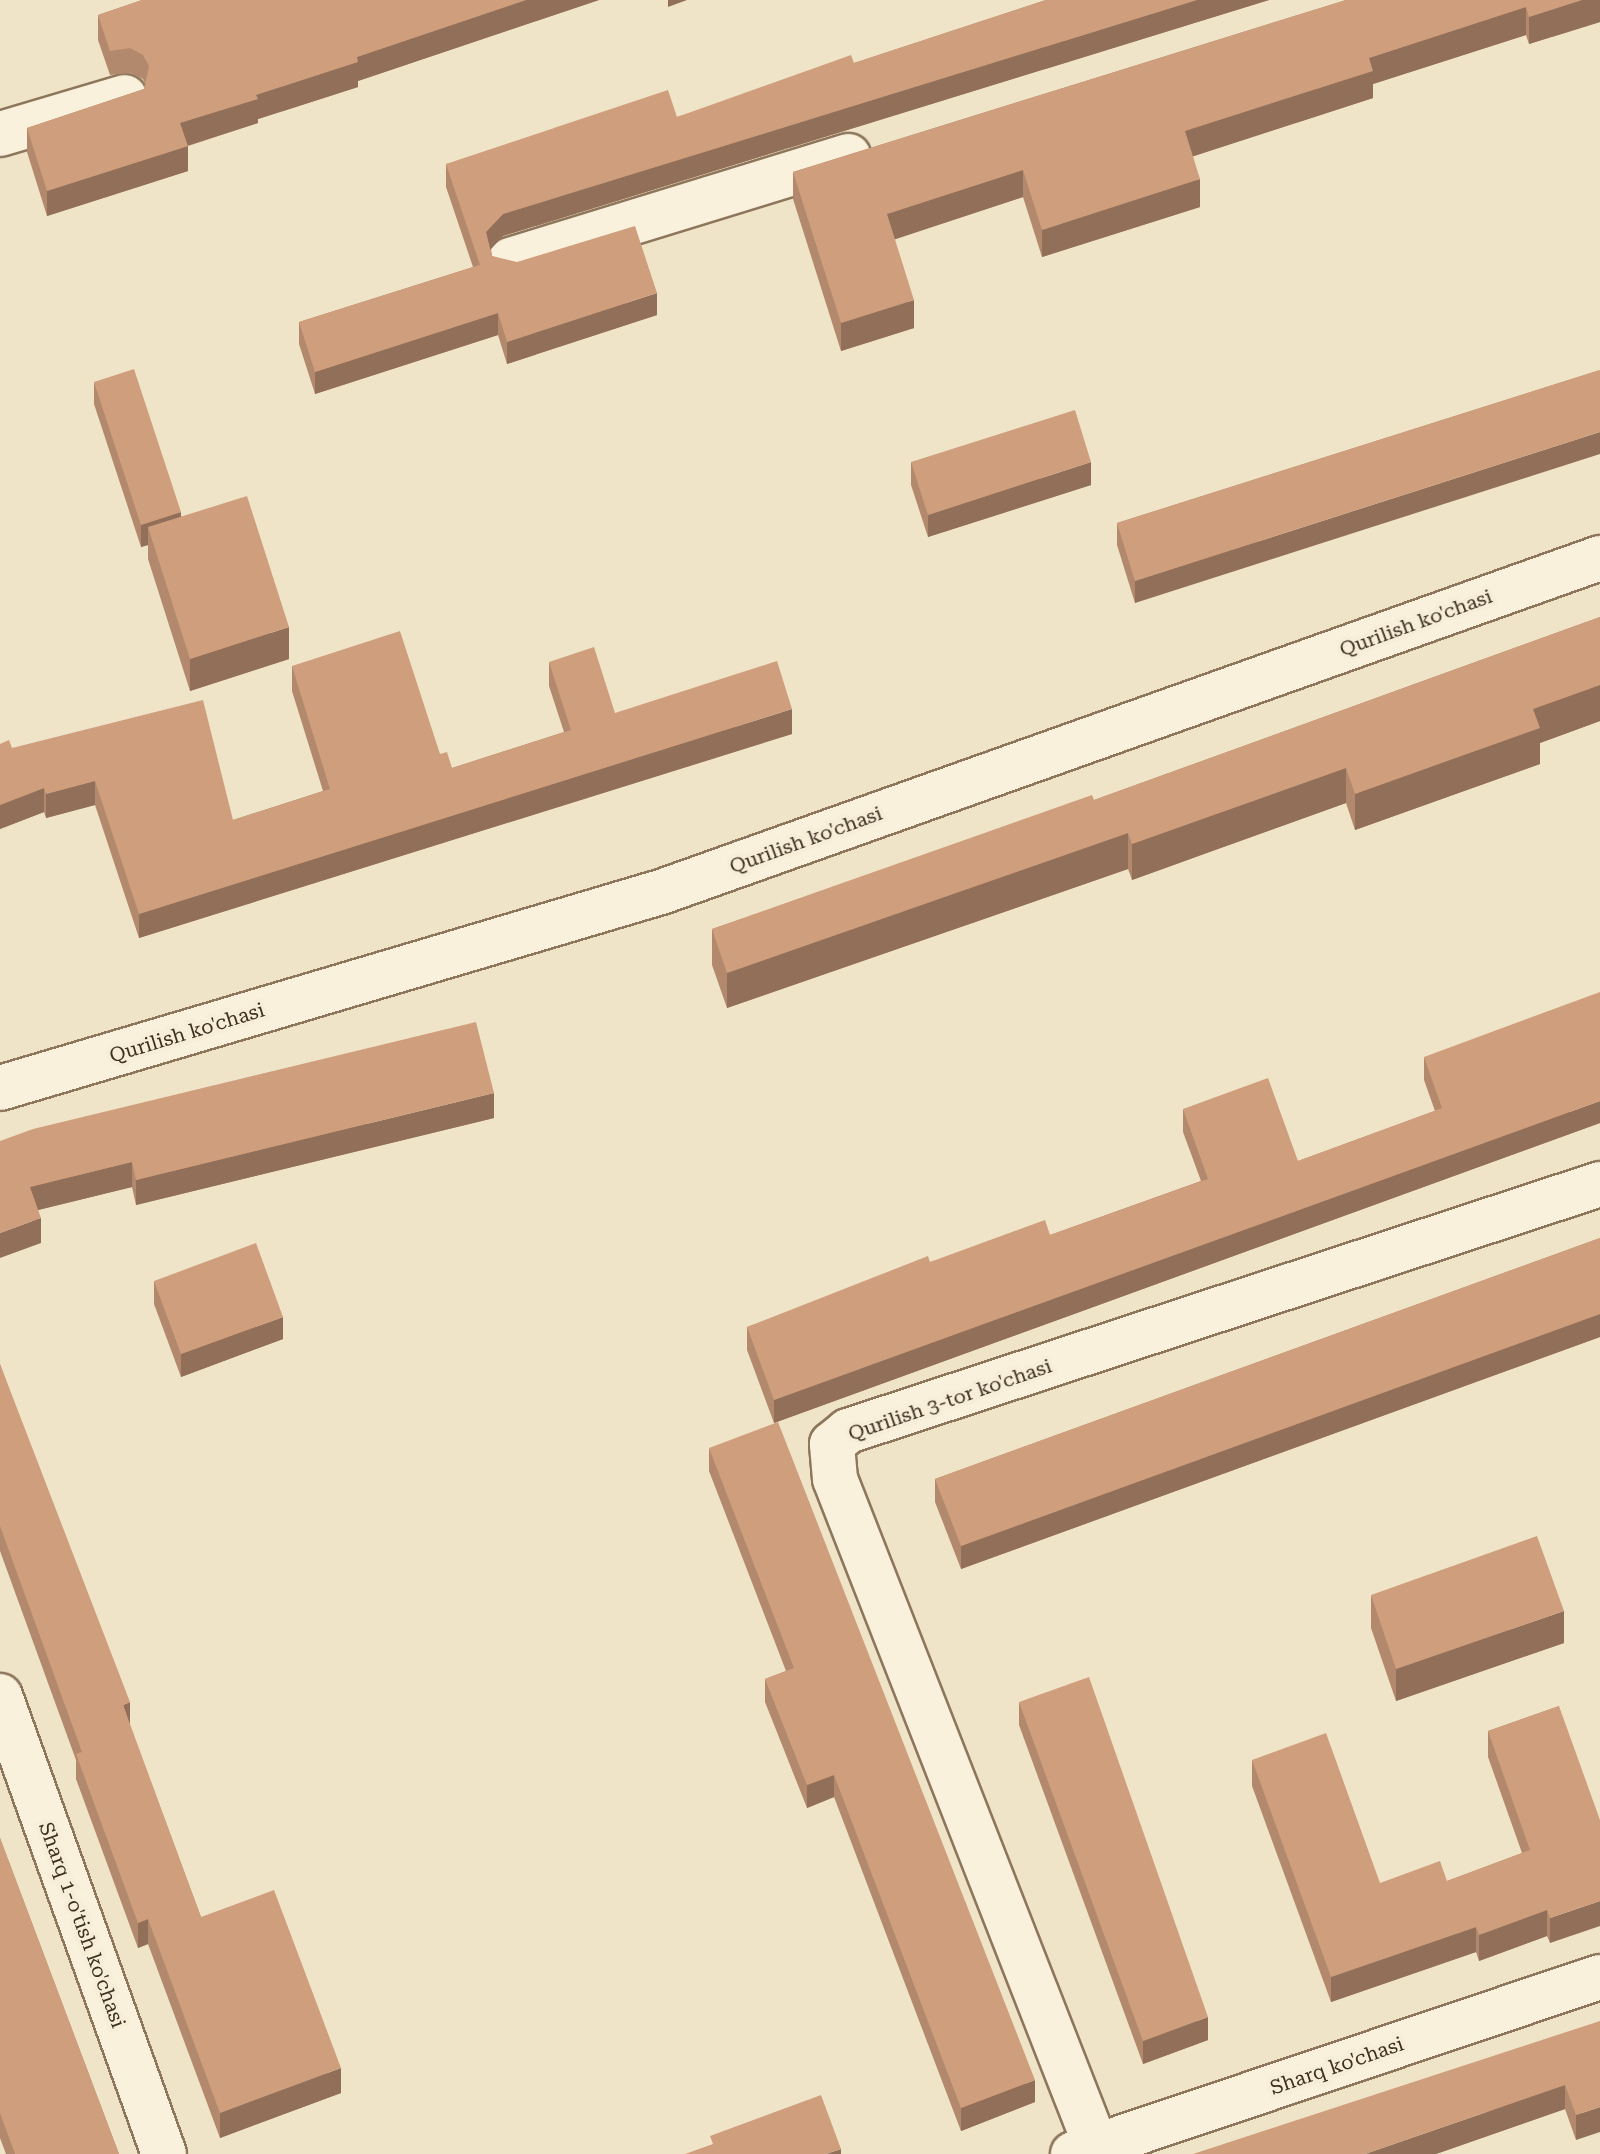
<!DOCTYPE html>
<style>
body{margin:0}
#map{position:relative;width:1600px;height:2154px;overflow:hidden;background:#f0e4c8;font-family:"Roboto Serif",serif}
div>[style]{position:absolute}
.roads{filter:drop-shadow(2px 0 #8d765c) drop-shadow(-2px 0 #8d765c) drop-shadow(0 2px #8d765c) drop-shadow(0 -2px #8d765c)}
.minor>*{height:44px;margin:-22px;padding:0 22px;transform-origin:22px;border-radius:22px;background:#faf1dc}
.wall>*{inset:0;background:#b2896c}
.shaded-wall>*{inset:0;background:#916f58}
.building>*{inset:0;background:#cf9f7d}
span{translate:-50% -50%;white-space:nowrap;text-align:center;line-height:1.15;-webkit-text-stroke:8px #f7eed8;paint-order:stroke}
.street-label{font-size:20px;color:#3d2e20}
</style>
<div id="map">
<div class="roads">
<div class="minor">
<div style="left:0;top:134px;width:130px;rotate:-16.5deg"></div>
<div style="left:510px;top:260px;width:354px;rotate:-17.1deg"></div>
<div style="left:0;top:1088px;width:689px;rotate:-16.52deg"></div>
<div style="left:661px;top:892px;width:997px;rotate:-19.58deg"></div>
<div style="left:0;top:1696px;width:486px;rotate:70.3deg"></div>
<div style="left:1096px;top:2146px;width:716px;rotate:-111.37deg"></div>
<div style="left:835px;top:1479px;width:35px;rotate:-95deg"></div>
<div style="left:832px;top:1444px;width:21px;rotate:-39deg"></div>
<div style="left:848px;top:1431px;width:792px;rotate:-18.18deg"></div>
<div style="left:1073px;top:2154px;width:556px;rotate:-18.57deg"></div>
</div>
</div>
<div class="wall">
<div style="clip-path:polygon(142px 0,599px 0,358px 81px,358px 87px,258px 119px,258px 123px,188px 146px,188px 171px,47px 216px,27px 152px,27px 128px,144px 89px,145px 83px,143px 79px,130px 73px,110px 75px,98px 40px,98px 15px)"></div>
<div style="clip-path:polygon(1046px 0,1269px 0,503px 236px,491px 249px,492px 256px,657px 315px,507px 364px,498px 335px,315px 394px,299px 344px,299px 322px,473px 267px,446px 187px,446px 164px,677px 117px,854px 63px)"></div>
<div style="clip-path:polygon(1346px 0,1600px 0,1600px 22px,1529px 44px,1526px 35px,1373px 84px,1373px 98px,1193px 156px,1200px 207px,1042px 257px,1023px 197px,894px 239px,914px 328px,841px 351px,793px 199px,793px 172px)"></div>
<div style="clip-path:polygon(1600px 370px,1135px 603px,1117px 545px,1117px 523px)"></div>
<div style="clip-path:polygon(94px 382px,181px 516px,289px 659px,190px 691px,148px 559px,148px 545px,141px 547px,94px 404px)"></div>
<div style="clip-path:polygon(911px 462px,1091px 485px,928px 537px,911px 485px)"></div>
<div style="clip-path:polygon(1600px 617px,1600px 721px,1540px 743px,1540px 764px,1355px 830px,1346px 803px,1132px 880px,1128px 869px,727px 1008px,712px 965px,712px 929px,1094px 800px)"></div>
<div style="clip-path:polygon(549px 662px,615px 713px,792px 734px,139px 938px,95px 805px,46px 818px,44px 812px,0 829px,0 744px,233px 820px,323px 791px,292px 691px,292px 666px,440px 754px,452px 768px,564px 732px,549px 686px)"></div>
<div style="clip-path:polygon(1424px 1057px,1600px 1123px,774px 1423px,747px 1350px,747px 1327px,930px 1262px,1050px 1235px,1201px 1181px,1183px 1132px,1183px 1109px,1298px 1161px,1435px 1111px,1424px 1080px)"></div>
<div style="clip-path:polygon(494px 1118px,136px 1205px,132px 1187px,38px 1210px,41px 1243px,0 1141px)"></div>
<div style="clip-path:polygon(1600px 1238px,1600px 1337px,961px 1569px,935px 1502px,935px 1479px)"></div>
<div style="clip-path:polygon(154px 1281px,283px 1339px,181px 1377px,154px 1304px)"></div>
<div style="clip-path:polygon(0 1364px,130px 1726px,201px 1917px,341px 2093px,220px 2138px,148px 1944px,138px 1948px,76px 1779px,76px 1760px,0 1551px)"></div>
<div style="clip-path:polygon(709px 1448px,1035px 2102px,961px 2131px,834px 1797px,807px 1808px,765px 1702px,765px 1679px,786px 1671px,709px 1471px)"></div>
<div style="clip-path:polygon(1371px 1595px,1564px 1643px,1396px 1701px,1371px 1628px)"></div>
<div style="clip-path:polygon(1019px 1702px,1208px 2040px,1143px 2064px,1019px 1725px)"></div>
<div style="clip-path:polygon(1559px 1706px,1550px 1943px,1547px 1936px,1479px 1961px,1476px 1952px,1331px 2002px,1252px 1786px,1252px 1760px,1380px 1883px,1447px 1881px,1522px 1853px,1488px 1757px,1488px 1731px)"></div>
<div style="clip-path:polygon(0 1838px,119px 2154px,6px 2154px,0 2138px)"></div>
<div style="clip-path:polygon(1600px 2021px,1576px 2140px,1565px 2109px,1436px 2154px)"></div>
</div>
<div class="shaded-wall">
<div style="clip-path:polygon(526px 0,599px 0,358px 81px,358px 87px,258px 119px,258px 123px,180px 148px,180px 123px,357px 57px)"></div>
<div style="clip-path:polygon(668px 0,687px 0,668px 7px)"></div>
<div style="clip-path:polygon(1197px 0,1269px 0,503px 236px,486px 254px,486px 232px,503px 214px)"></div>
<div style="clip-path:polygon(1582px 0,1600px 0,1600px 22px,1529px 44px,1529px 17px)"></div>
<div style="clip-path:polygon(1526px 7px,1526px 35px,1373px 84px,1373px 98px,1185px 159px,1185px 131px,1369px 58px)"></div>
<div style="clip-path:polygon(188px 146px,188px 171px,47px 216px,47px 191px)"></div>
<div style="clip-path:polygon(1023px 170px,1023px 197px,887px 242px,887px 214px)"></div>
<div style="clip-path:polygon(1200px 179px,1200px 207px,1042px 257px,1042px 230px)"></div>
<div style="clip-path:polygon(657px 293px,657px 315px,507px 364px,507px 342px)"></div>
<div style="clip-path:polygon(914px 300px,914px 328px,841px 351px,841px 323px)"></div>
<div style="clip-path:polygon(498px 313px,498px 335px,315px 394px,315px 372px)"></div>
<div style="clip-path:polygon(1600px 432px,1600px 454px,1135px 603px,1135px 581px)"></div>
<div style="clip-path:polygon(1091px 462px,1091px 485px,928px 537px,928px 515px)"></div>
<div style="clip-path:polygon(181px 512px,181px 534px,148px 527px,148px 545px,141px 547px,141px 525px)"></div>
<div style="clip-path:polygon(289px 627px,289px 659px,190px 691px,190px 659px)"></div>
<div style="clip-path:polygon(1600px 685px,1600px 721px,1540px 743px,1540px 764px,1355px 830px,1355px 794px,1533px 709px)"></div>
<div style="clip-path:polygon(792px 709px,792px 734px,139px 938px,139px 914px)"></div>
<div style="clip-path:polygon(1346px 768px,1346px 803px,1132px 880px,1132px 844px)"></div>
<div style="clip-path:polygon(95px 781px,95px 805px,46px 818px,46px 794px)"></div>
<div style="clip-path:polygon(44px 788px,44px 812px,0 829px,0 805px)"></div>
<div style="clip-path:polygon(1128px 833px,1128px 869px,727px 1008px,727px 973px)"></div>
<div style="clip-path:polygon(494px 1093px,494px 1118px,136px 1205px,136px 1180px)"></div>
<div style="clip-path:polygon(1600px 1101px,1600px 1123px,774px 1423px,774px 1400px)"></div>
<div style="clip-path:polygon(132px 1162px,132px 1187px,30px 1212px,30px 1187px)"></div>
<div style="clip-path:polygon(41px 1218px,41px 1243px,0 1258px,0 1233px)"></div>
<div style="clip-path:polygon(1600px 1314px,1600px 1337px,961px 1569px,961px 1546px)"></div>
<div style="clip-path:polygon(283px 1317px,283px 1339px,181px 1377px,181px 1354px)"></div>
<div style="clip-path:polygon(1564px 1611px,1564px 1643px,1396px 1701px,1396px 1669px)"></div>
<div style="clip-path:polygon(130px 1702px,130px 1727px,123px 1705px)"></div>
<div style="clip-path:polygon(834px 1775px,834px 1797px,807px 1808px,807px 1785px)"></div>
<div style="clip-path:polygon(1600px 1901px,1600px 1926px,1550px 1943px,1550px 1918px)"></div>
<div style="clip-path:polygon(1547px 1910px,1547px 1936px,1479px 1961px,1479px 1935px)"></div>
<div style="clip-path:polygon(148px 1919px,148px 1944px,138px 1948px,138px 1923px)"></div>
<div style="clip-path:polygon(1476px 1927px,1476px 1952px,1331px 2002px,1331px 1977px)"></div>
<div style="clip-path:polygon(1208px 2017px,1208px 2040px,1143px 2064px,1143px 2041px)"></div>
<div style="clip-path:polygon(341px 2068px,341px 2093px,220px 2138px,220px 2113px)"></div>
<div style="clip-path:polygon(1035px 2080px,1035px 2102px,961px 2131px,961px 2108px)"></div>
<div style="clip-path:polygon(1565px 2085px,1565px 2109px,1436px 2154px,1365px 2154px)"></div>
<div style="clip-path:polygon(1600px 2107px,1600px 2132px,1576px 2140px,1576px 2115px)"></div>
<div style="clip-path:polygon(841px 2149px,841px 2154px,826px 2154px)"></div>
</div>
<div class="building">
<div style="clip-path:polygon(142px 0,526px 0,357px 57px,358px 62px,256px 95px,258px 99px,180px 123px,188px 146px,47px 191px,27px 128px,144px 89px,149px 66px,143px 55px,130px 48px,110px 51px,98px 15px)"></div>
<div style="clip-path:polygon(1046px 0,1197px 0,503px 214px,486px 232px,492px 256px,517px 262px,635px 226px,657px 293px,507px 342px,498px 313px,315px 372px,299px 322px,480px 265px,446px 164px,668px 90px,677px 117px,851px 55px,854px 63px)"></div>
<div style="clip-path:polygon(1346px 0,1582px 0,1529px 17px,1526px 7px,1369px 58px,1373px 71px,1185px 131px,1200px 179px,1042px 230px,1023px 170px,887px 214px,914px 300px,841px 323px,793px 172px)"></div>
<div style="clip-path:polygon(134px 369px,181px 512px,141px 525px,94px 382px)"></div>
<div style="clip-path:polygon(1600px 370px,1600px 432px,1135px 581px,1117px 523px)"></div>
<div style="clip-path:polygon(1075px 410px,1091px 462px,928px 515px,911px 462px)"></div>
<div style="clip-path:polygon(247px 496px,289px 627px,190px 659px,148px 527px)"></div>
<div style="clip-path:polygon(1600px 617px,1600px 685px,1533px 709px,1540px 728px,1355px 794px,1346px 768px,1132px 844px,1128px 833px,727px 973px,712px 929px,1092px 795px,1094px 800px)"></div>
<div style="clip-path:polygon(400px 631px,440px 754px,447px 752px,452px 768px,571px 730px,549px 662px,594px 647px,615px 713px,777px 661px,792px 709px,139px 914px,95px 781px,46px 794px,44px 788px,0 805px,0 744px,9px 740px,12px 748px,203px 700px,233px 820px,330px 789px,292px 666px)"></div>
<div style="clip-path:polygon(1600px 992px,1600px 1101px,774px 1400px,747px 1327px,928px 1256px,930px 1262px,1045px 1220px,1050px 1235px,1208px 1179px,1183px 1109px,1268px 1078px,1298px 1161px,1442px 1108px,1424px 1057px)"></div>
<div style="clip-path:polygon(476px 1022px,494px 1093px,136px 1180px,132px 1162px,30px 1187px,41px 1218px,0 1233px,0 1141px,33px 1129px)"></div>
<div style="clip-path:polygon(1600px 1238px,1600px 1314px,961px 1546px,935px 1479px)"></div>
<div style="clip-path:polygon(256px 1243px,283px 1317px,181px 1354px,154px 1281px)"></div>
<div style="clip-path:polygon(0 1364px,130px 1702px,123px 1705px,201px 1917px,274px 1890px,341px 2068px,220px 2113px,148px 1919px,138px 1923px,76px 1754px,82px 1752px,0 1526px)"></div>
<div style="clip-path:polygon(778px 1422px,1035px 2080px,961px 2108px,834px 1775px,807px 1785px,765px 1679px,794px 1668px,709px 1448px)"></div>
<div style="clip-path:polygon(1537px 1536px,1564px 1611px,1396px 1669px,1371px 1595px)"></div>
<div style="clip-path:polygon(1089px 1677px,1208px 2017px,1143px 2041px,1019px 1702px)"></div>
<div style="clip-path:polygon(1559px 1706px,1600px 1820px,1600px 1901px,1550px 1918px,1547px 1910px,1479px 1935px,1476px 1927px,1331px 1977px,1252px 1760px,1326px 1733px,1380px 1883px,1440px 1861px,1447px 1881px,1530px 1850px,1488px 1731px)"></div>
<div style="clip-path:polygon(0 1838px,119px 2154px,15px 2154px,0 2113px)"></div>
<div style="clip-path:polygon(1600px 2021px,1600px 2107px,1576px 2115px,1565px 2085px,1365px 2154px,1193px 2154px)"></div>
<div style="clip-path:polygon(821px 2095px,841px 2149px,826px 2154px,685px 2154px,713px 2144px,710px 2136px)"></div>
</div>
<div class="street-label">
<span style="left:1416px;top:623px;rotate:-20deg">Qurilish ko'chasi</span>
<span style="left:806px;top:840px;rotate:-20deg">Qurilish ko'chasi</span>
<span style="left:187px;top:1033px;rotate:-17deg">Qurilish ko'chasi</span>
<span style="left:950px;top:1400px;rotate:-19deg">Qurilish 3-tor ko'chasi</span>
<span style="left:82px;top:1925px;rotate:70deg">Sharq 1-o'tish ko'chasi</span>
<span style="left:1337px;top:2066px;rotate:-19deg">Sharq ko'chasi</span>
</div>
</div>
